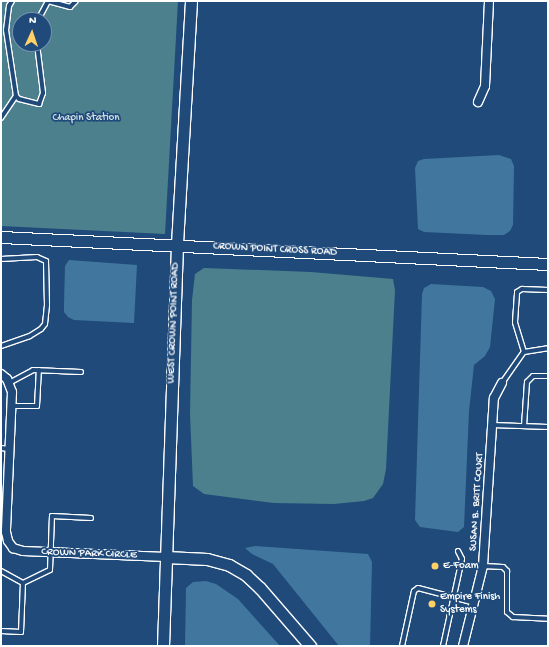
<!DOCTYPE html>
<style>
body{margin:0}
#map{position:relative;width:549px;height:647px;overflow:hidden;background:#1f4a7a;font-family:"Gochi Hand",sans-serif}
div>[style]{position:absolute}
.green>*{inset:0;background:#4c808d}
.water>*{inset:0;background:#41779e}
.roads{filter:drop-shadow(1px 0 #fff) drop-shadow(-1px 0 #fff) drop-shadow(0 1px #fff) drop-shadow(0 -1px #fff)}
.lane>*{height:4px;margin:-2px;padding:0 2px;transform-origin:2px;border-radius:2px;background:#1f4a7a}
.street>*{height:8px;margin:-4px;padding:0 4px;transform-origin:4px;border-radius:4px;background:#1f4a7a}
.secondary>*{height:11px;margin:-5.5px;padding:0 5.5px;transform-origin:5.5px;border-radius:5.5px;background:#1f4a7a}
.dots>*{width:11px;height:11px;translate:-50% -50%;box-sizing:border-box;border:2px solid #1f4a7a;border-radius:50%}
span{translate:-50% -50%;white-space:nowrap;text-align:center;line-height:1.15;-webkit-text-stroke:3.5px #1f4a7a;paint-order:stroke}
.park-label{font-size:11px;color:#d2dfe2}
.street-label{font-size:11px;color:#fff}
.poi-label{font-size:11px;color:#fff}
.left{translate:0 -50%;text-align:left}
.frame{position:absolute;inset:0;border:2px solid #fff;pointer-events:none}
.north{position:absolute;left:12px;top:12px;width:40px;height:40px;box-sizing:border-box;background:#1f4a7a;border:1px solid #7992af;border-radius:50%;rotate:3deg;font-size:11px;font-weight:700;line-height:16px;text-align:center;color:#fff}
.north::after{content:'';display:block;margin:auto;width:14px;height:18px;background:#ffd166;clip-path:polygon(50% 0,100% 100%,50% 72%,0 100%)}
</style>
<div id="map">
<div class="green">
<div style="clip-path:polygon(evenodd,1px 1px,178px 1px,165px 234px,1px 226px,1px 1px,20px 20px,44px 20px,44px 44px,20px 44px,20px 20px)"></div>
<div style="clip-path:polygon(204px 268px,311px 272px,393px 279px,395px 290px,386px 469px,383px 484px,373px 498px,364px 501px,334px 504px,274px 503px,204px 494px,193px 486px,190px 414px,192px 300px,195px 274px)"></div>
</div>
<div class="water">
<div style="clip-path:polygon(499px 155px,511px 159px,514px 166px,513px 225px,510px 231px,504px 235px,487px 235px,424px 232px,418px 229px,415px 168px,418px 161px,424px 159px)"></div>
<div style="clip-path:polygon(69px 260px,137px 265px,134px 323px,74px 320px,68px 317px,64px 312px,64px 304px,65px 266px)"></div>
<div style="clip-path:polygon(431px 284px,483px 287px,491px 291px,495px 299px,490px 347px,485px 356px,474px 365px,469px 411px,464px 527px,458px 532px,420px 527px,415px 520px,422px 294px,424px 288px)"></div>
<div style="clip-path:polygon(255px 546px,368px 554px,372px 562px,370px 646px,339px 646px,273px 564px,252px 554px,245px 548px)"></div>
<div style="clip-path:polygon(206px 581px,216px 584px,238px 599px,280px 646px,185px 646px,186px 588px,193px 582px)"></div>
</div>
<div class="roads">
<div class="lane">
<div style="left:12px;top:1px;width:6px;rotate:121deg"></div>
<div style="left:9px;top:6px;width:24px;rotate:97deg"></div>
<div style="left:6px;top:30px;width:67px;rotate:81.4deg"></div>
<div style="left:16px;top:96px;width:4px;rotate:45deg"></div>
<div style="left:19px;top:99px;width:21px;rotate:14deg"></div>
<div style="left:39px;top:104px;width:12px;rotate:-70deg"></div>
<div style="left:43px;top:93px;width:49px;rotate:-97deg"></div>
<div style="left:48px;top:1px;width:23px;rotate:15deg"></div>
<div style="left:70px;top:7px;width:8px;rotate:-45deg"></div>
<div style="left:38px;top:20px;width:21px;rotate:-62deg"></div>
<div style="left:1px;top:118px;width:27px;rotate:-56deg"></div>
<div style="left:1px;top:259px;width:36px;rotate:-3deg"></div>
<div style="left:37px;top:257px;width:10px;rotate:24deg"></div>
<div style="left:46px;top:261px;width:44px;rotate:88.7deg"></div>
<div style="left:47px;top:305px;width:19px;rotate:96deg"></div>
<div style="left:45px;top:324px;width:6px;rotate:129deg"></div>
<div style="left:41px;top:329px;width:13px;rotate:148deg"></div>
<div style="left:30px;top:336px;width:31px;rotate:161deg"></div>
<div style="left:524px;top:352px;width:31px;rotate:-107deg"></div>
<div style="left:515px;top:322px;width:30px;rotate:-86deg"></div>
<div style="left:517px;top:292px;width:6px;rotate:-31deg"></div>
<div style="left:522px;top:289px;width:26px;rotate:2deg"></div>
<div style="left:9px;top:383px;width:27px;rotate:-28deg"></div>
<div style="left:33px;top:370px;width:48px;rotate:2.4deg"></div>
<div style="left:502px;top:383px;width:38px;rotate:-55deg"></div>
<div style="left:524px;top:352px;width:24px;rotate:-9deg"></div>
<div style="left:12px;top:406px;width:25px"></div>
<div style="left:37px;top:406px;width:36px;rotate:-87deg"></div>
<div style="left:492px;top:425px;width:56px;rotate:2deg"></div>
<div style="left:524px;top:426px;width:44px;rotate:-86.1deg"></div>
<div style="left:527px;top:382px;width:8px;rotate:-45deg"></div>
<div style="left:533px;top:376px;width:15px"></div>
<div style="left:1px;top:448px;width:8px;rotate:7deg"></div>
<div style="left:483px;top:566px;width:20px;rotate:3deg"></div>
<div style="left:503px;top:567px;width:6px;rotate:45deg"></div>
<div style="left:507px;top:571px;width:41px;rotate:90deg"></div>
<div style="left:507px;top:612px;width:8px;rotate:40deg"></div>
<div style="left:513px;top:617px;width:35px;rotate:3deg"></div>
<div style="left:1px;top:571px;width:25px;rotate:29deg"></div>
<div style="left:1px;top:631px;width:20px;rotate:3deg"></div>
<div style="left:21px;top:632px;width:49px;rotate:-87.7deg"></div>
<div style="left:23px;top:583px;width:30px;rotate:-26deg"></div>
<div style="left:50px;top:570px;width:54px;rotate:-87.9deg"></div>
<div style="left:52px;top:516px;width:39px;rotate:3deg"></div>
<div style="left:402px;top:646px;width:56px;rotate:-77.7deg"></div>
<div style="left:414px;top:591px;width:5px;rotate:-37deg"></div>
<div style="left:418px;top:588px;width:59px;rotate:14.7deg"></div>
<div style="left:443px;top:646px;width:89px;rotate:-77.7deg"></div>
<div style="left:462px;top:559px;width:9px;rotate:-117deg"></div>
</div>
<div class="street">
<div style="left:478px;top:102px;width:17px;rotate:-66deg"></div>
<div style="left:485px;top:86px;width:85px;rotate:-87.3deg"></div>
<div style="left:1px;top:374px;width:8px;rotate:40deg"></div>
<div style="left:7px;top:379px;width:14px;rotate:69deg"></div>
<div style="left:12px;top:392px;width:140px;rotate:92.5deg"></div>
<div style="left:6px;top:532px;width:9px;rotate:77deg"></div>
<div style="left:8px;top:541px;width:9px;rotate:54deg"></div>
<div style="left:13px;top:548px;width:10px;rotate:17deg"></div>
<div style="left:23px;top:551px;width:143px;rotate:2.4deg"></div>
<div style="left:463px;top:646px;width:82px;rotate:-76deg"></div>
<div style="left:483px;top:566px;width:168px;rotate:-86.3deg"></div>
<div style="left:494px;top:398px;width:17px;rotate:-62deg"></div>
</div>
<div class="secondary">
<div style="left:1px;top:237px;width:548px;rotate:2.83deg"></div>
<div style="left:166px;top:557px;width:41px;rotate:2.8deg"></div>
<div style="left:207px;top:559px;width:23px;rotate:15deg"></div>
<div style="left:229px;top:565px;width:20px;rotate:30deg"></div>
<div style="left:246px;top:575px;width:19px;rotate:43deg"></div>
<div style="left:260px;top:588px;width:77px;rotate:49.2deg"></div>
<div style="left:163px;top:646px;width:402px;rotate:-88deg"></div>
<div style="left:177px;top:244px;width:243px;rotate:-86.7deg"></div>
</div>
</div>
<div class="dots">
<div style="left:435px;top:566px;background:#ffd166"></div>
<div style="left:432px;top:604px;background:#ffd166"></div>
</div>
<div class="park-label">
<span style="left:86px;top:118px">Chapin Station</span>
</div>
<div class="street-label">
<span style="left:275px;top:250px;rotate:3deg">CROWN POINT CROSS ROAD</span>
<span style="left:174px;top:323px;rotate:-88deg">WEST CROWN POINT ROAD</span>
<span style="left:477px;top:502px;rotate:-86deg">SUSAN B. BRITT COURT</span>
<span style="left:89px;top:554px;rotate:2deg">CROWN PARK CIRCLE</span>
</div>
<div class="poi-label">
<span class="left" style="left:443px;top:566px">E-Foam</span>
<span class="left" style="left:440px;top:604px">Empire Finish<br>Systems</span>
</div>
<div class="frame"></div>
<div class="north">N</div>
</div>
